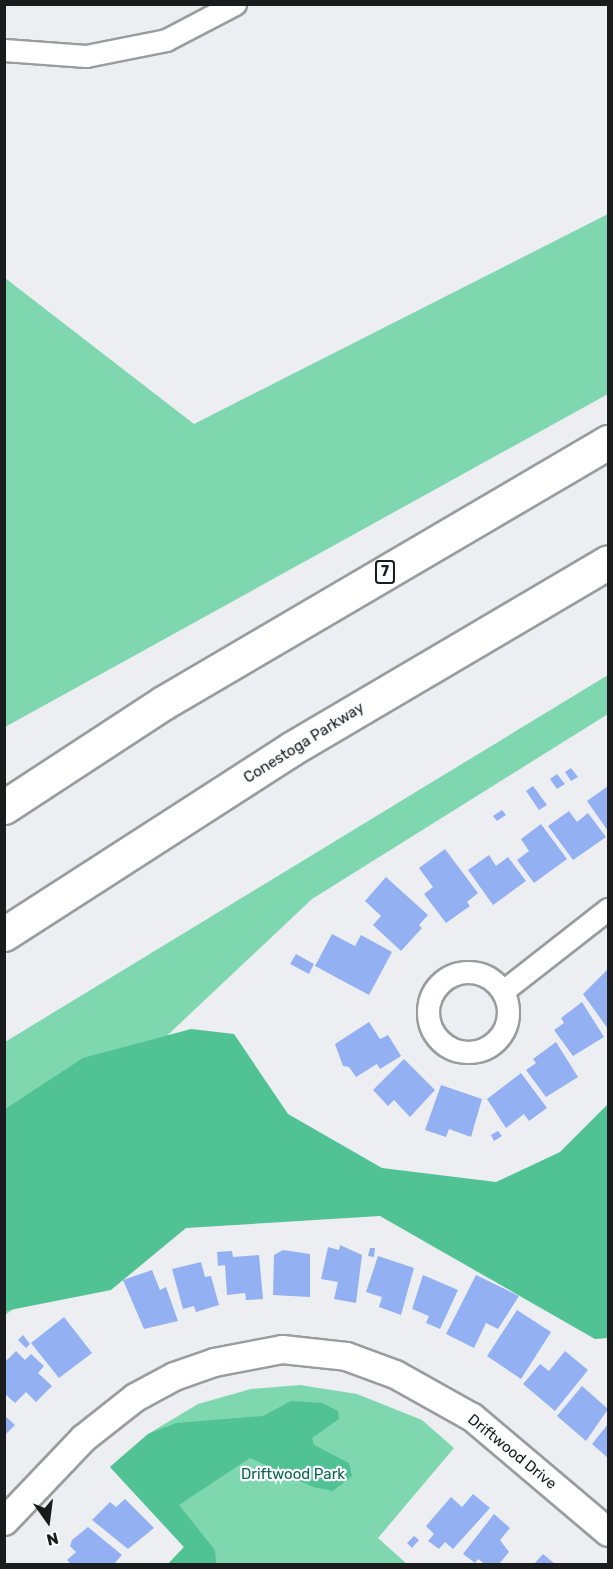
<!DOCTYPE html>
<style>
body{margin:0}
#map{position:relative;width:613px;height:1569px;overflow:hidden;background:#eceef1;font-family:Rubik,sans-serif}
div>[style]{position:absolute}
.green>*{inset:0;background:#7fd7af}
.forest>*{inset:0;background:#51c294}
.building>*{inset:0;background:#93b1f2}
.roads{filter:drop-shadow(2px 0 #9a9c9f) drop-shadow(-2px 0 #9a9c9f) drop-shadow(0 2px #9a9c9f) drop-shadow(0 -2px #9a9c9f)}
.minor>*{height:21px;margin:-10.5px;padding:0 10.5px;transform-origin:10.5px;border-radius:10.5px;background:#fff}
.minor>.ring{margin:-10.5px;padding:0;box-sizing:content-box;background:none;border:21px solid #fff;border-radius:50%}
.tertiary>*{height:27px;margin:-13.5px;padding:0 13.5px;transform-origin:13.5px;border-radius:13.5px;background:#fff}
.motorway>*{height:33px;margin:-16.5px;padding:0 16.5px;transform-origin:16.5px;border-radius:16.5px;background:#fff}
span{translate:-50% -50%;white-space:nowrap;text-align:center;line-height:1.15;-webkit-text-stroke:4.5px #f9fbff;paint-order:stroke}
.shield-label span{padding:2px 4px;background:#f9fbff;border:2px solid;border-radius:4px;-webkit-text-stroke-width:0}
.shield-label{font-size:14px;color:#1a1b1c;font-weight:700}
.street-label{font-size:15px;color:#1a1b1c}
.park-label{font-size:15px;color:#0d6547}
.frame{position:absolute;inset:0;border:6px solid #1a1b1c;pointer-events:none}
.north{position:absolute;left:18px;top:1491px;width:60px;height:60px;-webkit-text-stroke:4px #f9fbff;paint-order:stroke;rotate:166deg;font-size:16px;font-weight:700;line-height:24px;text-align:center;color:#1a1b1c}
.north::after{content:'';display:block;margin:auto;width:21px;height:27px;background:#1a1b1c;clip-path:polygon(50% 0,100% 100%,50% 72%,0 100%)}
</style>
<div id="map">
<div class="green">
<div style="clip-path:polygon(608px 214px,608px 394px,5px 727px,5px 278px,194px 424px)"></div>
<div style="clip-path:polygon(608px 675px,608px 714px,312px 899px,156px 1046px,239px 1146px,5px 1315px,5px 1042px)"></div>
<div style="clip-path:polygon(300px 1385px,357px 1394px,422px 1420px,454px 1448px,378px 1538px,407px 1564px,168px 1564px,184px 1547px,110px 1467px,148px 1434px,198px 1404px,251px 1389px)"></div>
</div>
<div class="forest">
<div style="clip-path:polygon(191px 1029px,234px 1034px,288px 1114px,382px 1168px,496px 1182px,560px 1152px,608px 1104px,608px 1338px,595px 1339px,380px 1216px,186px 1228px,111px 1290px,5px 1311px,5px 1109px,83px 1058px)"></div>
<div style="clip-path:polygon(291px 1401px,322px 1403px,338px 1411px,339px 1419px,312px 1438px,314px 1445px,349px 1463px,352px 1476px,333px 1491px,313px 1487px,250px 1458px,179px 1505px,215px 1550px,216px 1564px,168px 1564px,184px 1547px,110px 1467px,148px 1434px,176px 1423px,263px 1416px)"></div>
</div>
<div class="building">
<div style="clip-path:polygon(571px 768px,578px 777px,571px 781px,565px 772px)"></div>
<div style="clip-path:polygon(557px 774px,565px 784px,557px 789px,550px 779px)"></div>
<div style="clip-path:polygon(533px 786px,547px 805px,539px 810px,526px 791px)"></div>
<div style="clip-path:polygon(608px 786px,608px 831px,587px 801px)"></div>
<div style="clip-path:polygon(502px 810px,506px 815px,497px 821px,493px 816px)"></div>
<div style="clip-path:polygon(569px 811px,577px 822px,588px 813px,606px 837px,573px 860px,548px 826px)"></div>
<div style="clip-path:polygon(541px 824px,567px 859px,534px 883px,517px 860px,529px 851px,521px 839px)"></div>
<div style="clip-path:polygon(445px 849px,478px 893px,467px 902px,470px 906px,446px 923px,424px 894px,433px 887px,419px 868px)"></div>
<div style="clip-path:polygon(489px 855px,496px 866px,508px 857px,526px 881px,493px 905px,468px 870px)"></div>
<div style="clip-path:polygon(386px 877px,428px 915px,419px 925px,422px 928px,401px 951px,373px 925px,381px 916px,365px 901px)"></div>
<div style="clip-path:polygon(332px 934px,355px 946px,361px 935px,392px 952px,369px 995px,315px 966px)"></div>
<div style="clip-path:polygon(296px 954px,314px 964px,309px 974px,290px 964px)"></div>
<div style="clip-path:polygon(608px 969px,608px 1029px,583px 994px)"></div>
<div style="clip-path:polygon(582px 1002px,604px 1037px,573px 1056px,554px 1030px,564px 1023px,561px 1018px)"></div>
<div style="clip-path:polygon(369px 1022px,380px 1039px,388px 1035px,401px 1056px,380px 1069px,377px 1064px,356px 1077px,349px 1067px,343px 1066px,335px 1044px)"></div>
<div style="clip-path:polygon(556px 1042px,578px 1077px,546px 1097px,526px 1070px,536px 1063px,533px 1059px)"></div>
<div style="clip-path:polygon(404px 1059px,435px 1090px,410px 1117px,394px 1100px,388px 1106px,373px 1090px)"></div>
<div style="clip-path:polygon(521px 1073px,547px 1108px,529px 1121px,524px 1114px,506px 1128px,487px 1099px)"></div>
<div style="clip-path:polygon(441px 1085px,482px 1099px,471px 1137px,449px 1129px,446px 1137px,425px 1130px)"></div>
<div style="clip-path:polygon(498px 1131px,502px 1136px,494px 1141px,491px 1135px)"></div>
<div style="clip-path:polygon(340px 1245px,362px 1255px,356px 1303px,334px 1299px,338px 1282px,321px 1279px,328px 1247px,339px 1250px)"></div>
<div style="clip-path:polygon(370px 1248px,375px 1248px,374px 1257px,368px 1256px)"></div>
<div style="clip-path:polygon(283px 1250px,310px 1254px,310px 1297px,273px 1295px,274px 1255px)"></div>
<div style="clip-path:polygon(232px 1251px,233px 1257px,259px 1255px,263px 1299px,246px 1300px,245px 1293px,227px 1295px,225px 1265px,218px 1266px,217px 1252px)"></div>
<div style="clip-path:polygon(378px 1256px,414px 1268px,401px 1315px,379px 1307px,382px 1297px,366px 1292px)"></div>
<div style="clip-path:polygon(201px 1262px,205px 1277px,211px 1276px,219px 1305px,196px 1312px,194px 1306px,183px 1309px,172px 1269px)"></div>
<div style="clip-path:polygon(152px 1270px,160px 1290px,166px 1287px,178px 1321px,144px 1329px,123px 1280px)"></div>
<div style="clip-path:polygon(423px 1275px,458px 1290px,440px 1329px,426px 1323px,429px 1316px,412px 1309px)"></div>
<div style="clip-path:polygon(476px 1275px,519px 1296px,498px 1329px,486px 1323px,474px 1348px,446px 1334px)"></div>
<div style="clip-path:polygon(517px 1310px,551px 1332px,521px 1379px,487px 1356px)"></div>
<div style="clip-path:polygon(64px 1317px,92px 1353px,59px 1378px,31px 1343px)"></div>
<div style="clip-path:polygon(23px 1335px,30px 1344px,26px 1348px,18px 1340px)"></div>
<div style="clip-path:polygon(16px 1351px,25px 1360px,31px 1354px,44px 1366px,38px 1373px,52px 1386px,36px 1402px,26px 1392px,15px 1403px,4px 1393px,4px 1357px,7px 1360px)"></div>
<div style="clip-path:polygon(565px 1351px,588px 1370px,555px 1411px,523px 1384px,540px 1364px,549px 1371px)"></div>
<div style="clip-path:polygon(582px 1386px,608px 1409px,586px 1441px,557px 1416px)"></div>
<div style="clip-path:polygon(4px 1415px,15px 1425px,4px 1436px)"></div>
<div style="clip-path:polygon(608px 1424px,608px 1458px,592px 1444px)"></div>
<div style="clip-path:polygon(473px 1494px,490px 1508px,453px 1549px,445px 1542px,439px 1549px,428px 1541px,434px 1534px,426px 1526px,451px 1497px,462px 1507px)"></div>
<div style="clip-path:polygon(125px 1499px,154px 1528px,128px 1549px,92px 1520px,110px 1502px,116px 1507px)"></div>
<div style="clip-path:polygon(494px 1514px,510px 1528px,500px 1540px,509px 1552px,499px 1564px,485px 1564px,478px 1559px,475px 1563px,463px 1554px)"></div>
<div style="clip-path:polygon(88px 1527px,122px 1555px,114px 1564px,71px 1564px,67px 1560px,76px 1552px,70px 1546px,72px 1540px)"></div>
<div style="clip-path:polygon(414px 1536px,419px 1540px,412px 1548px,407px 1543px)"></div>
<div style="clip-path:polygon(543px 1554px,555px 1564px,534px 1564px)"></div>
</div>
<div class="roads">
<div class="minor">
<div style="left:4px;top:50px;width:82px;rotate:4.2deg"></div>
<div style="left:86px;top:56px;width:82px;rotate:-11.3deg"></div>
<div style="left:166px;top:40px;width:78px;rotate:-27.6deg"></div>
<div class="ring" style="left:428px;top:972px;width:59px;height:59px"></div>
<div style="left:503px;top:991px;width:133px;rotate:-38deg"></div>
</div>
<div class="tertiary">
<div style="left:4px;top:1521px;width:115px;rotate:-46.4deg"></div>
<div style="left:83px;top:1438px;width:66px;rotate:-38.3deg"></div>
<div style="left:135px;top:1397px;width:44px;rotate:-28.3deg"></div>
<div style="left:174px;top:1376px;width:42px;rotate:-19.3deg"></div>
<div style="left:214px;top:1362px;width:69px;rotate:-10.8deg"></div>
<div style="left:282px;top:1349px;width:64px;rotate:6.2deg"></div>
<div style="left:346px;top:1356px;width:52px;rotate:20.2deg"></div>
<div style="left:395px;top:1374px;width:88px;rotate:29.2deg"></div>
<div style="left:472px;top:1417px;width:178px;rotate:40.2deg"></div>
</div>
<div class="motorway">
<div style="left:4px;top:807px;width:190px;rotate:-33.2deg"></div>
<div style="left:163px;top:703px;width:516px;rotate:-30.39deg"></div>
<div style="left:4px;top:934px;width:341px;rotate:-32.8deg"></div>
<div style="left:291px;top:749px;width:368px;rotate:-30.5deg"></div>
</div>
</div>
<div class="shield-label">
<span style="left:385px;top:572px">7</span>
</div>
<div class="street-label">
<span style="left:304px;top:743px;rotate:-32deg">Conestoga Parkway</span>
<span style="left:512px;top:1452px;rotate:39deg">Driftwood Drive</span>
</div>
<div class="park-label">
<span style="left:293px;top:1475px">Driftwood Park</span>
</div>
<div class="frame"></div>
<div class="north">N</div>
</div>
